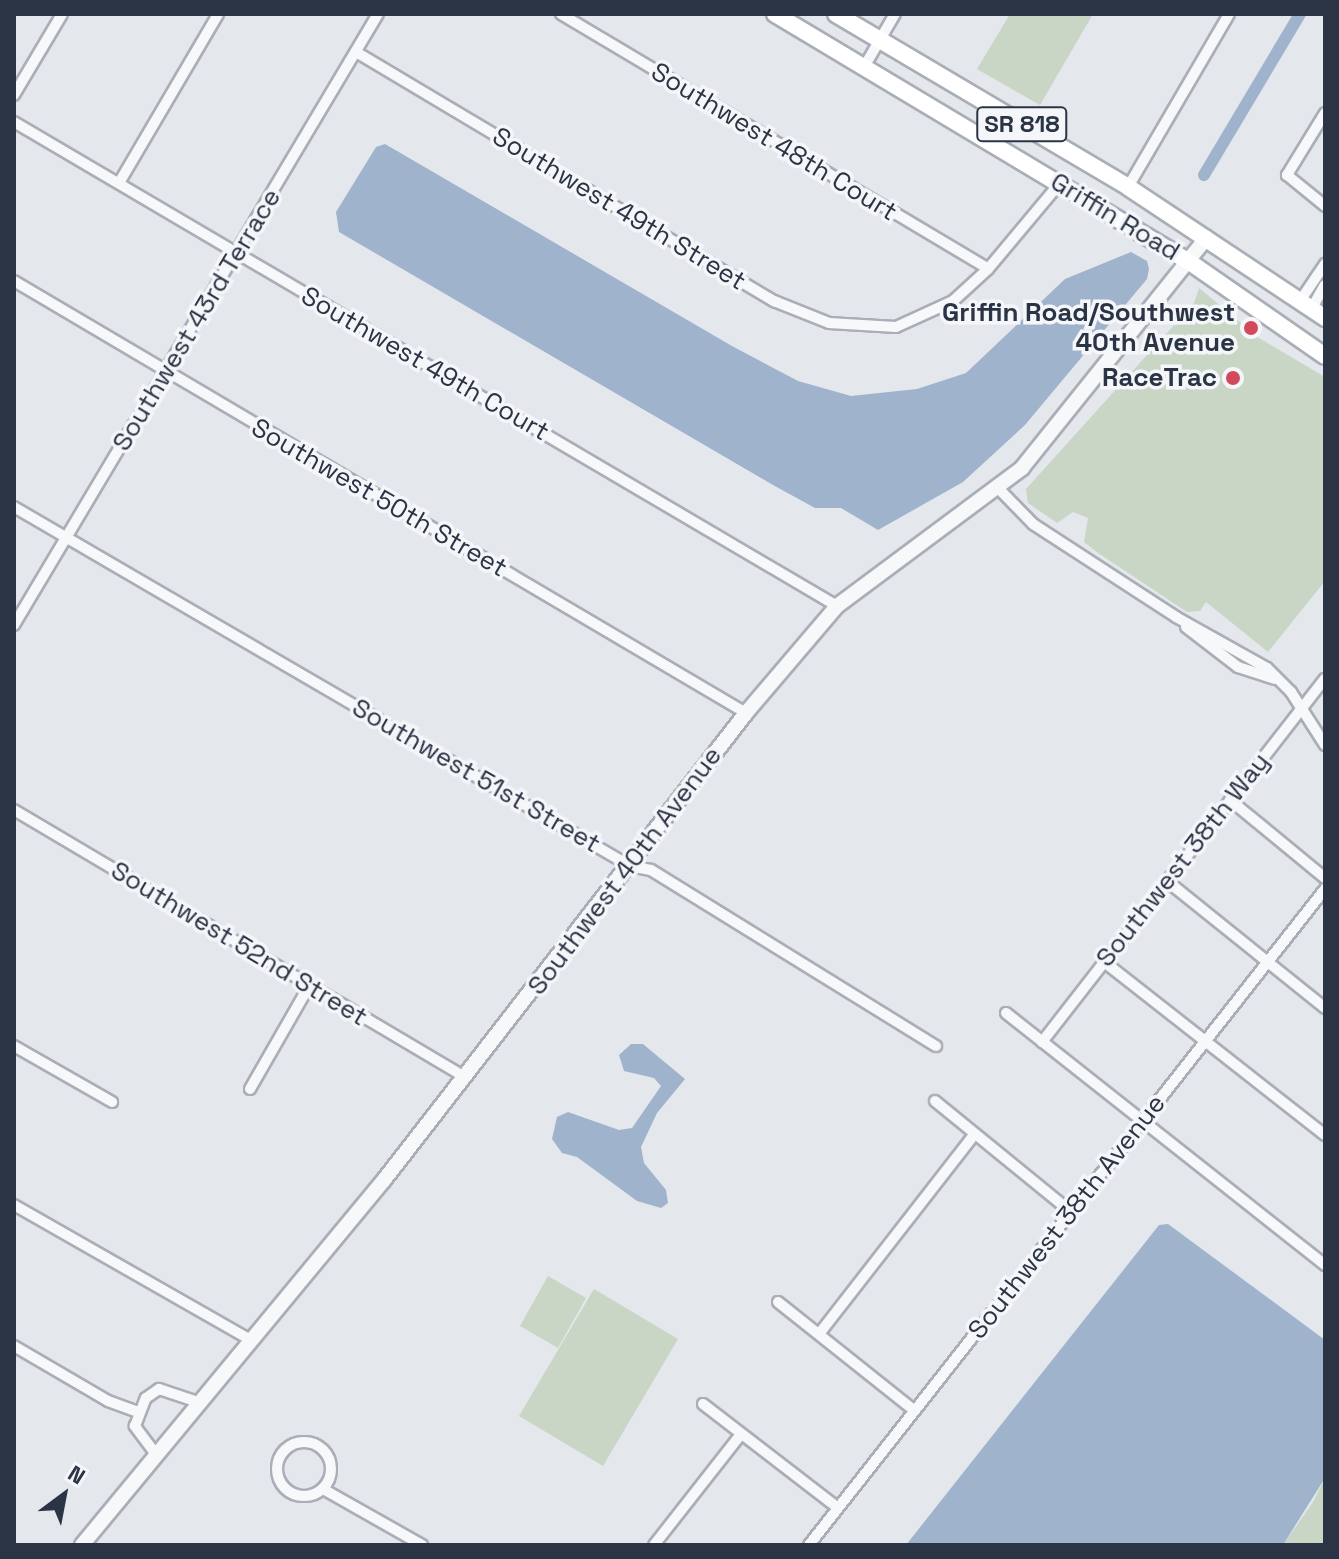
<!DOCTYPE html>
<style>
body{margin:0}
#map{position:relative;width:1339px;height:1559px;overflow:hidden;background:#e4e7ec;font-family:"Space Grotesk",sans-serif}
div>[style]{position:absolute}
.green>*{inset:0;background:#c9d6c5}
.water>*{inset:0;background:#9fb4cc}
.canal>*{height:12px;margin:-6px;padding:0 6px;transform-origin:6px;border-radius:6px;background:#9fb4cc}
.roads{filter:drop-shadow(2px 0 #a9aeb7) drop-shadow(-2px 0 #a9aeb7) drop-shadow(0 2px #a9aeb7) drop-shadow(0 -2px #a9aeb7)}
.minor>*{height:10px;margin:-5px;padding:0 5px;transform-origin:5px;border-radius:5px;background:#f7f8fa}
.minor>.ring{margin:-5px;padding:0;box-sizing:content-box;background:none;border:10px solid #f7f8fa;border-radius:50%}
.tertiary>*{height:14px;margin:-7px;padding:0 7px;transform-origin:7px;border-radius:7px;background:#f7f8fa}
.primary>*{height:16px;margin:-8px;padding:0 8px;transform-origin:8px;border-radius:8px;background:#fff}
.dots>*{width:22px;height:22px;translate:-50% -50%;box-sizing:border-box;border:4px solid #f4f6f9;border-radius:50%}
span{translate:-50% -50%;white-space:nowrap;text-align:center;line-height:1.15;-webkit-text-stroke:7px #f4f6f9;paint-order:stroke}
.shield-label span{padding:2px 6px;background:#f4f6f9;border:2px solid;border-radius:6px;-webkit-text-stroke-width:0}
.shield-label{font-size:24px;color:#2b3445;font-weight:700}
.street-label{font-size:26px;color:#2b3445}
.poi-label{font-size:26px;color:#2b3445;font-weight:700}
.right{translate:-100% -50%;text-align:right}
.frame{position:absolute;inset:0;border:16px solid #2b3445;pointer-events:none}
.north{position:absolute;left:24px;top:1455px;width:80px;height:80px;-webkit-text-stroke:6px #f4f6f9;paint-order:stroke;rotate:32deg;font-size:22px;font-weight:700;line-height:32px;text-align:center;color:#2b3445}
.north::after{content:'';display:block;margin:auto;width:28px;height:36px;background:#2b3445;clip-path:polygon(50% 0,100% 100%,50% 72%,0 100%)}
</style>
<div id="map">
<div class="green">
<div style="clip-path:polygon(1010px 14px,1093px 14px,1040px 105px,977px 69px)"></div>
<div style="clip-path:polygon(1199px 288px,1259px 338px,1325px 377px,1325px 581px,1268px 652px,1206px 602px,1200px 611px,1187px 612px,1098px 553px,1084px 542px,1088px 518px,1073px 512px,1057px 523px,1028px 503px,1026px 489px,1194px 303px)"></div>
<div style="clip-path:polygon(548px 1276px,586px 1298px,558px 1348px,520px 1326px)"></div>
<div style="clip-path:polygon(594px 1289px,678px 1339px,603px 1466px,519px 1416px)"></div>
<div style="clip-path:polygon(1325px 1478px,1325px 1545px,1283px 1545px,1313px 1502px)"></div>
</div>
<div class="water">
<div style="clip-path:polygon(385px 144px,732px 346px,798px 381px,851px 396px,917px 389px,966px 373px,1065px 279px,1131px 252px,1147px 261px,1149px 269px,1147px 279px,1025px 425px,963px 482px,878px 530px,841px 508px,815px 508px,773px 485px,339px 232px,336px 212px,376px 147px)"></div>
<div style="clip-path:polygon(631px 1044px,643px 1044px,685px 1079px,657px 1113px,641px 1147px,644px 1163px,666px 1190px,668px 1203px,661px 1208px,637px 1201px,577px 1157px,562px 1153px,552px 1139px,557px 1117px,568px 1112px,619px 1130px,632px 1128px,661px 1086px,654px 1078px,624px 1071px,619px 1055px)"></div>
<div style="clip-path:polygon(1168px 1224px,1325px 1340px,1325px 1478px,1283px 1545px,906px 1545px,1159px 1225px)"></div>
</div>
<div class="canal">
<div style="left:1204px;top:175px;width:187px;rotate:-59.2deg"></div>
</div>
<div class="roads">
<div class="minor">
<div style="left:561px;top:14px;width:497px;rotate:30.8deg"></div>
<div style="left:356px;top:52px;width:487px;rotate:30.8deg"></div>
<div style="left:774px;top:301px;width:59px;rotate:21.8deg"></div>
<div style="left:829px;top:323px;width:67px;rotate:3.4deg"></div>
<div style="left:896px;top:327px;width:63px;rotate:-24.5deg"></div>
<div style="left:953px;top:301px;width:47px;rotate:-42.4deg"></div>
<div style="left:988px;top:269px;width:112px;rotate:-50.1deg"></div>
<div style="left:864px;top:67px;width:61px;rotate:-59.7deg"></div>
<div style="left:14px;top:95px;width:94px;rotate:-59.3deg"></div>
<div style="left:1325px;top:113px;width:73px;rotate:121.5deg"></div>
<div style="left:1287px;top:175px;width:49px;rotate:39.2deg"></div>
<div style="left:14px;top:122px;width:955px;rotate:30.46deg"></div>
<div style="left:119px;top:183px;width:196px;rotate:-59.6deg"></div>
<div style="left:1128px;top:187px;width:200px;rotate:-59.7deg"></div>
<div style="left:14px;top:281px;width:850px;rotate:30.55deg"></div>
<div style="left:1300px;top:301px;width:45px;rotate:-56deg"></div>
<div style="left:1312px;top:308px;width:26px;rotate:-61deg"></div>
<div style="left:998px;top:488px;width:50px;rotate:45.8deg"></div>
<div style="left:1033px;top:524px;width:171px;rotate:33deg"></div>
<div style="left:1176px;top:617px;width:104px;rotate:29.3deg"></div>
<div style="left:1267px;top:668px;width:34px;rotate:45deg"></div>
<div style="left:1291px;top:692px;width:63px;rotate:57.3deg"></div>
<div style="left:14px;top:507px;width:713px;rotate:30.23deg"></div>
<div style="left:630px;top:866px;width:21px;rotate:11deg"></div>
<div style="left:651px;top:870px;width:335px;rotate:31.7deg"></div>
<div style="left:14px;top:625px;width:711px;rotate:-59.22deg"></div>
<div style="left:1186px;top:627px;width:66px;rotate:37.6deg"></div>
<div style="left:1238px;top:667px;width:38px;rotate:18deg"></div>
<div style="left:1230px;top:800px;width:123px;rotate:39.4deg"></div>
<div style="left:14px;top:810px;width:524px;rotate:30.63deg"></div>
<div style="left:1167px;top:881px;width:203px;rotate:38.8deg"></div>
<div style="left:1103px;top:961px;width:282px;rotate:38.1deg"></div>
<div style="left:1006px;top:1013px;width:407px;rotate:38.3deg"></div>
<div style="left:1042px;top:1042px;width:460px;rotate:-52.1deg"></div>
<div style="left:14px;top:1046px;width:113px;rotate:29.7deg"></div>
<div style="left:250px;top:1089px;width:119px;rotate:-60.2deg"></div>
<div style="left:935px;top:1101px;width:176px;rotate:39.2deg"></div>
<div style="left:14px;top:1205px;width:273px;rotate:29.7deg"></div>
<div style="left:778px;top:1302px;width:174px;rotate:38.5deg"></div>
<div style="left:819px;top:1334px;width:252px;rotate:-52.1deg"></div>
<div style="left:14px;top:1346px;width:109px;rotate:30.3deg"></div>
<div style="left:108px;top:1401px;width:32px;rotate:20deg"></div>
<div style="left:703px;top:1404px;width:170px;rotate:37.6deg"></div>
<div class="ring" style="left:277px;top:1442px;width:44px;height:44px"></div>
<div style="left:155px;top:1453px;width:34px;rotate:-127deg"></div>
<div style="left:135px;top:1426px;width:30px;rotate:-69deg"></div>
<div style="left:146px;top:1398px;width:16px;rotate:-35deg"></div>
<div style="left:159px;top:1389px;width:41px;rotate:18.4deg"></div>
<div style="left:323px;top:1489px;width:114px;rotate:29.5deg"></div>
<div style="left:654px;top:1545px;width:141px;rotate:-51.9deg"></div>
<div style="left:809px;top:1545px;width:835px;rotate:-51.81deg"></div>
</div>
<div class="tertiary">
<div style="left:82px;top:1545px;width:474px;rotate:-50.4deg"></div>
<div style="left:384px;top:1180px;width:591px;rotate:-52.22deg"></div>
<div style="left:746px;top:713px;width:140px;rotate:-49.6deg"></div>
<div style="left:837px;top:606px;width:231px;rotate:-36.7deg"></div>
<div style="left:1022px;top:468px;width:295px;rotate:-51.3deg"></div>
</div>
<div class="primary">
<div style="left:775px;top:14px;width:485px;rotate:30.9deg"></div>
<div style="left:1191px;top:263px;width:163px;rotate:34.8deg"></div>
<div style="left:836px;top:14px;width:339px;rotate:30.6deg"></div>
<div style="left:1128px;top:187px;width:237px;rotate:33.6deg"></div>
</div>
</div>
<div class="dots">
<div style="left:1251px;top:328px;background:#d1495b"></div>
<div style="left:1233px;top:378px;background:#d1495b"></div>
</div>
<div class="shield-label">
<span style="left:1022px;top:124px">SR 818</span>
</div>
<div class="street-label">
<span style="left:774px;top:142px;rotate:31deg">Southwest 48th Court</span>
<span style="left:619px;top:209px;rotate:31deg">Southwest 49th Street</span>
<span style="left:1115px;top:217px;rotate:31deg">Griffin Road</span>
<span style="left:197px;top:320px;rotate:-59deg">Southwest 43rd Terrace</span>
<span style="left:425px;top:364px;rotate:30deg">Southwest 49th Court</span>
<span style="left:379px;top:498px;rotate:30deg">Southwest 50th Street</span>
<span style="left:476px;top:776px;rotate:30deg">Southwest 51st Street</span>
<span style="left:1183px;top:860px;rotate:-52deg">Southwest 38th Way</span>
<span style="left:625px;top:871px;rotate:-53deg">Southwest 40th Avenue</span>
<span style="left:239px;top:944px;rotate:31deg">Southwest 52nd Street</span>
<span style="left:1067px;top:1217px;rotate:-52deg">Southwest 38th Avenue</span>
</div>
<div class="poi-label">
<span class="right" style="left:1235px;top:328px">Griffin Road/Southwest<br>40th Avenue</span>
<span class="right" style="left:1217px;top:378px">RaceTrac</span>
</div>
<div class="frame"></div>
<div class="north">N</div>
</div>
